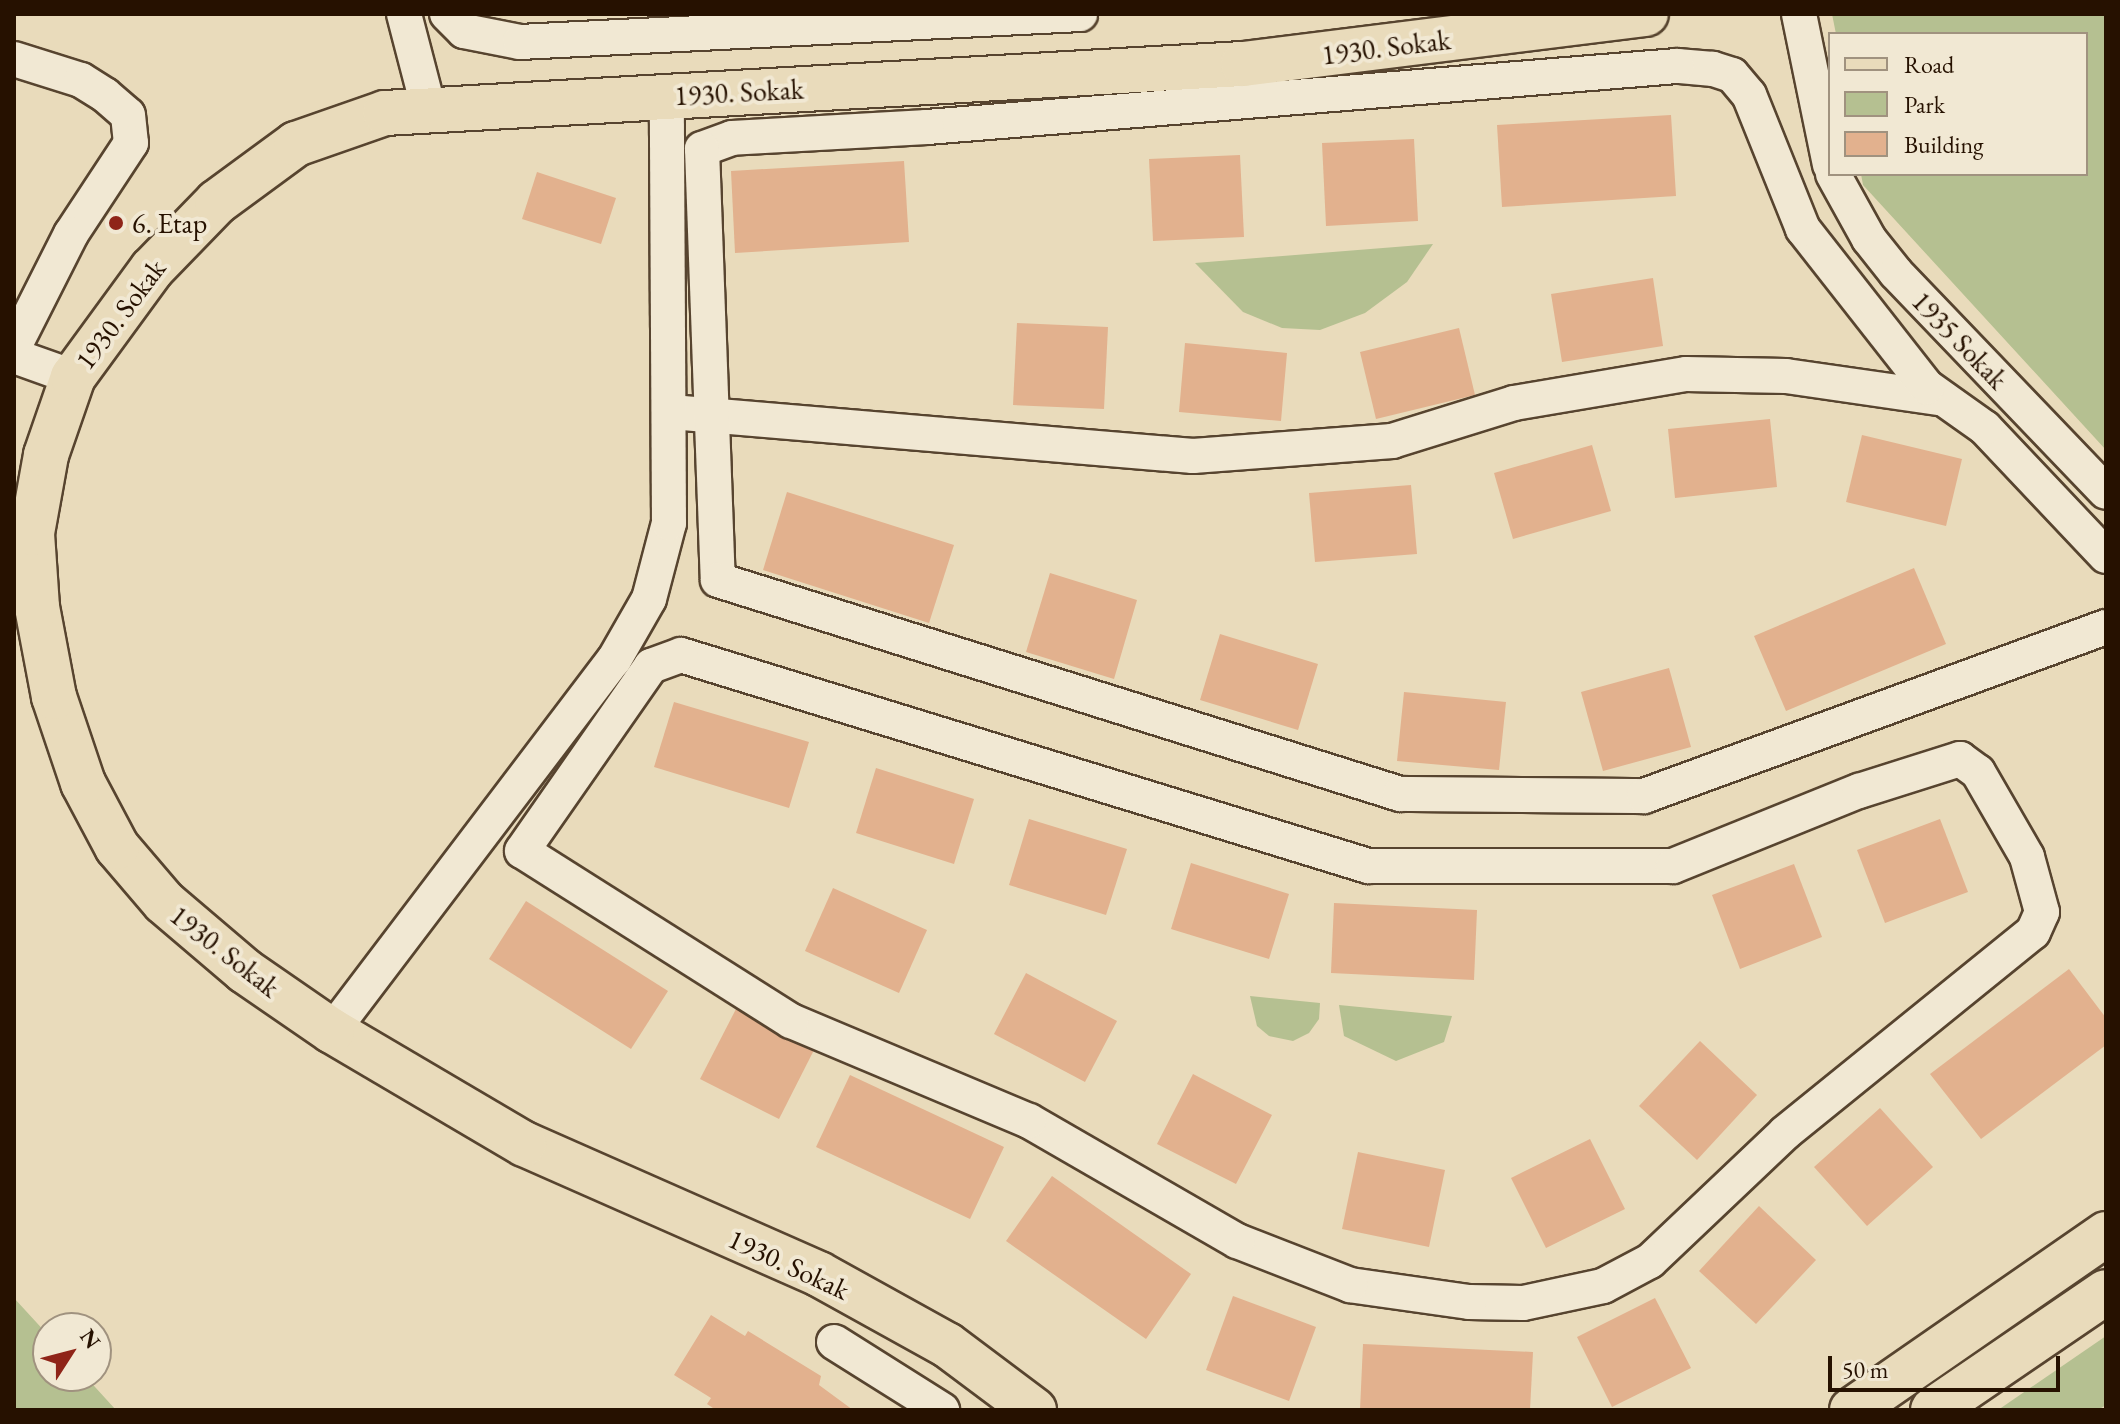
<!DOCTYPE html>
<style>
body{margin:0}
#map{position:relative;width:2120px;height:1424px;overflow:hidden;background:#e9dbbb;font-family:"EB Garamond",serif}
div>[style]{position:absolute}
.green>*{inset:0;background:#b5c091}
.building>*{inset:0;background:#e2b18e}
.roads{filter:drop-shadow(2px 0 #57442f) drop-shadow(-2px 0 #57442f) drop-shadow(0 2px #57442f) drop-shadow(0 -2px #57442f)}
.minor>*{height:34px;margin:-17px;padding:0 17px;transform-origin:17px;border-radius:17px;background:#f1e8d3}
.major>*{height:44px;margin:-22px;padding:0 22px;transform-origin:22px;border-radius:22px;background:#e9dbbb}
.dots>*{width:22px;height:22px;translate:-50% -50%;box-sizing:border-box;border:4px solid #f1e8d3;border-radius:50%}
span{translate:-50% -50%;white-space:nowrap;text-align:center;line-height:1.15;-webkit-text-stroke:8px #f1e8d3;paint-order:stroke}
.street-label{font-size:28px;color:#261100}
.poi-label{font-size:28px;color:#261100}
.left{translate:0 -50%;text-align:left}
.frame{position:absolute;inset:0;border:16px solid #261100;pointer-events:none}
.legend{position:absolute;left:1828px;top:32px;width:260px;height:144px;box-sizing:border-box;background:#f1e8d3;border:2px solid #a0927f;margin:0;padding:10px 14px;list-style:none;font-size:24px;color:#261100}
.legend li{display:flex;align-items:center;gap:16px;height:40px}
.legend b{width:40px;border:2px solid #a0927f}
.north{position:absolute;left:32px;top:1312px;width:80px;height:80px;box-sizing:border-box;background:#f1e8d3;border:2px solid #a0927f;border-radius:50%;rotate:54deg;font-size:22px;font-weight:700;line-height:32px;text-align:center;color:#261100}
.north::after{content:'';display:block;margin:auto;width:28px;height:36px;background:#8f2418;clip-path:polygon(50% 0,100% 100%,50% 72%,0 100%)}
.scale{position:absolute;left:1828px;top:1356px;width:232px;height:36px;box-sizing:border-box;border:4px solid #261100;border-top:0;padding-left:10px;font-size:24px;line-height:28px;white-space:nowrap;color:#261100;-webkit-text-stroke:6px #f1e8d3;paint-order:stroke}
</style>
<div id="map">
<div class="green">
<div style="clip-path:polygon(1832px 14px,2106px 14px,2106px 450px,1863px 185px,1861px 174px,2086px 174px,2086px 34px,1836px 34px)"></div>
<div style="clip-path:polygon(1433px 244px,1407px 282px,1365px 313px,1320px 330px,1282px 328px,1243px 312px,1195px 263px)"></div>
<div style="clip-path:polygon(1250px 996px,1320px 1003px,1319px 1019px,1309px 1033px,1293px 1041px,1269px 1036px,1257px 1026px)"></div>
<div style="clip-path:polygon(1339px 1005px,1452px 1016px,1444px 1042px,1396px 1061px,1344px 1036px)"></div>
<div style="clip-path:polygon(14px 1298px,48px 1335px,48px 1376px,85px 1376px,116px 1410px,14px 1410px)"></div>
<div style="clip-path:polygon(2106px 1336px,2106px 1405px,2098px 1410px,1998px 1410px)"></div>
</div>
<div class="building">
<div style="clip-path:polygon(1671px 115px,1676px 196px,1502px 207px,1497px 125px)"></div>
<div style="clip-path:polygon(1414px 139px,1418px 221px,1326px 226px,1322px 143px)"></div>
<div style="clip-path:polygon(1240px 155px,1244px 237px,1153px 241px,1149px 159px)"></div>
<div style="clip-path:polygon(904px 161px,909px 242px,735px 253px,731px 171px)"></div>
<div style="clip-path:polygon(537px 172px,616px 198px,601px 244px,522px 219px)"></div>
<div style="clip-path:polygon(1653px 278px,1663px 346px,1562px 362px,1551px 294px)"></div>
<div style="clip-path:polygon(1017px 323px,1108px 327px,1104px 409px,1013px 405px)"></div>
<div style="clip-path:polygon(1459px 328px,1475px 395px,1376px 419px,1360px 352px)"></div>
<div style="clip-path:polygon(1185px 343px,1287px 353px,1281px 421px,1179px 412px)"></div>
<div style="clip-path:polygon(1770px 419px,1777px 487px,1675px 498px,1668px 429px)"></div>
<div style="clip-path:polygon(1862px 435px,1962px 459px,1946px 526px,1846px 502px)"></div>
<div style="clip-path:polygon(1592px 445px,1611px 511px,1513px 539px,1494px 473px)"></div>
<div style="clip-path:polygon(1411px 485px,1417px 554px,1315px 562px,1309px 493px)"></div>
<div style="clip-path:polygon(787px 492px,954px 545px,929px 623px,763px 570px)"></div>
<div style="clip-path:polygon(1914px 568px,1946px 644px,1786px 711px,1754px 636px)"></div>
<div style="clip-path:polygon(1050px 573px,1137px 600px,1114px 679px,1026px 652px)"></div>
<div style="clip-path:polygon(1220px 634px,1318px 664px,1298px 730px,1200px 700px)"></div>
<div style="clip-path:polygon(1669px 668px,1691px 747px,1603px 771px,1581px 692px)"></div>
<div style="clip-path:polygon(1404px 692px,1506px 702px,1499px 770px,1397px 761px)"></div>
<div style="clip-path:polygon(674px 702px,809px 742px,789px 808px,654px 767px)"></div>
<div style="clip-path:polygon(876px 768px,974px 799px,954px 864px,856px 833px)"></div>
<div style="clip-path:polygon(1029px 819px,1127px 849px,1106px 915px,1009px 885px)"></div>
<div style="clip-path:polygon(1940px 819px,1968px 892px,1885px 923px,1857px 850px)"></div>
<div style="clip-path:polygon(1191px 863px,1289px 894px,1269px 959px,1171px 929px)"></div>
<div style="clip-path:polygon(1794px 864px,1822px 937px,1740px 969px,1712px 895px)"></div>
<div style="clip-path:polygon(833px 888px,927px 930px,899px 993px,805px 951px)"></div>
<div style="clip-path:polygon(526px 901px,668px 991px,631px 1049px,489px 959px)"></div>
<div style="clip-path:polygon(1334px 903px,1477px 910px,1474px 980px,1331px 973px)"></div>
<div style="clip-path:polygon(2069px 969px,2106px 1018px,2106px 1045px,1981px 1139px,1930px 1074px)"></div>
<div style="clip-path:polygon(1026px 973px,1117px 1021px,1085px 1082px,994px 1034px)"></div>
<div style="clip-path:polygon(736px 1009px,814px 1050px,779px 1119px,700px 1079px)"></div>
<div style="clip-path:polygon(1700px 1041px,1757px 1095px,1697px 1160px,1639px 1106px)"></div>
<div style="clip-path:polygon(1193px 1074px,1272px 1115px,1236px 1184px,1157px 1144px)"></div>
<div style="clip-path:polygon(850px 1075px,1004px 1147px,970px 1219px,816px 1147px)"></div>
<div style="clip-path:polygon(1880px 1108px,1933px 1167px,1867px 1226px,1814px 1167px)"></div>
<div style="clip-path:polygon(1590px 1139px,1625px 1209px,1546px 1248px,1511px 1178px)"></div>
<div style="clip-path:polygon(1358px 1152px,1445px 1170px,1429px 1247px,1342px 1229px)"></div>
<div style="clip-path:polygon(1052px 1176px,1191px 1274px,1146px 1339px,1006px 1241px)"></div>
<div style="clip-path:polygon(1759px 1206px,1816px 1260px,1756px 1324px,1699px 1271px)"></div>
<div style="clip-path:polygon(1233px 1296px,1316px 1327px,1289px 1401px,1206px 1370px)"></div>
<div style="clip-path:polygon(1655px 1298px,1691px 1368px,1612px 1407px,1577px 1337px)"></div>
<div style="clip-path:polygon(711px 1315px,745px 1336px,748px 1331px,821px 1376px,819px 1385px,853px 1410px,716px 1410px,707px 1404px,711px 1398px,674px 1375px)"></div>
<div style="clip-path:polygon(1363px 1344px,1533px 1352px,1530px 1410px,1360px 1410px)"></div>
</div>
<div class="roads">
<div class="minor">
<div style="left:404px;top:14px;width:99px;rotate:75.4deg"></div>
<div style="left:447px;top:14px;width:24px;rotate:45deg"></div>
<div style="left:464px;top:31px;width:57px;rotate:11.1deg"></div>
<div style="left:520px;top:42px;width:561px;rotate:-2.86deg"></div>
<div style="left:1799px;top:14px;width:154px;rotate:78.4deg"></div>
<div style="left:14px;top:59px;width:70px;rotate:17.4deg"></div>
<div style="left:81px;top:80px;width:28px;rotate:32deg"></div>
<div style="left:105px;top:95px;width:30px;rotate:41deg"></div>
<div style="left:128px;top:115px;width:28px;rotate:84deg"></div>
<div style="left:131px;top:143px;width:109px;rotate:123.4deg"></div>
<div style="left:71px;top:234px;width:127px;rotate:116.8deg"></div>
<div style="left:1833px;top:174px;width:74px;rotate:61deg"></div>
<div style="left:1869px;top:239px;width:43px;rotate:51.5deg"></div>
<div style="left:1896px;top:273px;width:303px;rotate:46.2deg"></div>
<div style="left:14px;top:356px;width:63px;rotate:19.6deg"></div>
<div style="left:671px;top:412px;width:524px;rotate:4.82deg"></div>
<div style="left:1193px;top:456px;width:200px;rotate:-4.3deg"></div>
<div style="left:1392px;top:441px;width:128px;rotate:-17.3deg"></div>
<div style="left:1514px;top:403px;width:174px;rotate:-9.6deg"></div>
<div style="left:1686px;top:374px;width:100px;rotate:1.1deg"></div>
<div style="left:1786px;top:376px;width:155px;rotate:8.2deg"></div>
<div style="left:2106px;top:556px;width:176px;rotate:-133.4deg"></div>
<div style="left:1985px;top:428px;width:71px;rotate:-144.7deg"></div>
<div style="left:1927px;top:387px;width:201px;rotate:-128.1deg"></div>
<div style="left:1803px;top:229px;width:144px;rotate:-111.9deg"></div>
<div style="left:1749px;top:95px;width:26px;rotate:-130deg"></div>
<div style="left:1732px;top:75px;width:20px;rotate:-162deg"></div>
<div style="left:1713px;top:69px;width:36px;rotate:-175deg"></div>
<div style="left:1677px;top:66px;width:752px;rotate:175.35deg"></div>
<div style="left:927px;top:127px;width:195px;rotate:176.8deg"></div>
<div style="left:732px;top:138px;width:32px;rotate:160deg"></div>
<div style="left:702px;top:149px;width:431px;rotate:87.9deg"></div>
<div style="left:718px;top:580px;width:715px;rotate:17.42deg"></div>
<div style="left:1400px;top:794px;width:244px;rotate:0.5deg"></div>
<div style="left:1644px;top:796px;width:492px;rotate:-20.1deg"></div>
<div style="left:681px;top:655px;width:719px;rotate:17.07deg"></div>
<div style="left:1368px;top:866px;width:305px"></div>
<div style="left:1673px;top:866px;width:201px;rotate:-22deg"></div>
<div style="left:1859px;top:791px;width:106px;rotate:-17.6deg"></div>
<div style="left:1960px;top:759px;width:22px;rotate:36deg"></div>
<div style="left:1978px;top:772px;width:98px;rotate:60deg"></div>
<div style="left:2027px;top:857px;width:57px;rotate:74.7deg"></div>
<div style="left:2042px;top:912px;width:22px;rotate:114deg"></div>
<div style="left:2033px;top:932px;width:319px;rotate:141deg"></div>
<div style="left:1785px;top:1133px;width:186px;rotate:136.5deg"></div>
<div style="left:1650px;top:1261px;width:53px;rotate:152deg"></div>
<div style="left:1603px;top:1286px;width:82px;rotate:168deg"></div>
<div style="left:1523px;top:1303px;width:54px;rotate:-178.9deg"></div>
<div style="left:1469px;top:1302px;width:120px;rotate:-171.9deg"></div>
<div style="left:1350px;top:1285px;width:121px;rotate:-158.7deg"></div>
<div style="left:1237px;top:1241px;width:240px;rotate:-150deg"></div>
<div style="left:1029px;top:1121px;width:258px;rotate:-157.2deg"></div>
<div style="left:791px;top:1021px;width:318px;rotate:-147.7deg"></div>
<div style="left:522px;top:851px;width:226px;rotate:-55.1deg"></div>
<div style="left:651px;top:666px;width:32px;rotate:-20deg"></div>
<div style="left:332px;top:1031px;width:466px;rotate:-52.8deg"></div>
<div style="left:614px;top:660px;width:70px;rotate:-60.2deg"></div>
<div style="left:649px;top:599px;width:79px;rotate:-75.3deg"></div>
<div style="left:669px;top:523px;width:427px;rotate:-90.3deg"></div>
<div style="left:834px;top:1342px;width:128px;rotate:32.2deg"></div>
</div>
<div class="major">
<div style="left:1034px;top:1410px;width:109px;rotate:-143.2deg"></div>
<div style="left:947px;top:1345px;width:146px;rotate:-151deg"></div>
<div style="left:819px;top:1274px;width:322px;rotate:-156.2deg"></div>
<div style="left:524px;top:1144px;width:223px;rotate:-149.5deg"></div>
<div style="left:332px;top:1031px;width:106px;rotate:-145.4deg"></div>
<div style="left:245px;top:971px;width:106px;rotate:-139.6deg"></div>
<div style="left:164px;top:902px;width:72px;rotate:-130.5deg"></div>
<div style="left:117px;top:847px;width:72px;rotate:-118deg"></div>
<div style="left:83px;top:783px;width:91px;rotate:-108.6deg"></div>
<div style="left:54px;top:697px;width:92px;rotate:-100.7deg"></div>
<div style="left:37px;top:607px;width:74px;rotate:-93.9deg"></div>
<div style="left:32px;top:533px;width:79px;rotate:-79.8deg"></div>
<div style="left:46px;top:455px;width:83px;rotate:-70.9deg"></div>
<div style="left:73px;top:377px;width:134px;rotate:-53.8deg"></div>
<div style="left:152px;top:269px;width:93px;rotate:-45.9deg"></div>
<div style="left:217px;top:202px;width:98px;rotate:-36.3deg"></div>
<div style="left:296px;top:144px;width:94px;rotate:-19.2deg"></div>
<div style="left:385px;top:113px;width:859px;rotate:-3.27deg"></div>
<div style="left:1243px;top:64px;width:406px;rotate:-7.1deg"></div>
<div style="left:1852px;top:1410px;width:309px;rotate:-34.7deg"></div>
<div style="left:1933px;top:1410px;width:209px;rotate:-34.3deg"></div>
</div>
</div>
<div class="dots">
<div style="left:116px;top:223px;background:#8f2418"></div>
</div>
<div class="street-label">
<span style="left:1386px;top:47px;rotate:-7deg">1930. Sokak</span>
<span style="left:739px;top:92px;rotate:-3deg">1930. Sokak</span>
<span style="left:120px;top:314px;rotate:-53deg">1930. Sokak</span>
<span style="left:1960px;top:340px;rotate:46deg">1935 Sokak</span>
<span style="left:225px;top:951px;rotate:38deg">1930. Sokak</span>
<span style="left:789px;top:1264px;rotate:25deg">1930. Sokak</span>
</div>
<div class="poi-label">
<span class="left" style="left:132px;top:223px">6. Etap</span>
</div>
<div class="frame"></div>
<ul class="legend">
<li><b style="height:10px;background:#e9dbbb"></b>Road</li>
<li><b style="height:22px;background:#b5c091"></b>Park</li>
<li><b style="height:22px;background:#e2b18e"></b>Building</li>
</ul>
<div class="north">N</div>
<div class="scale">50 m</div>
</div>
